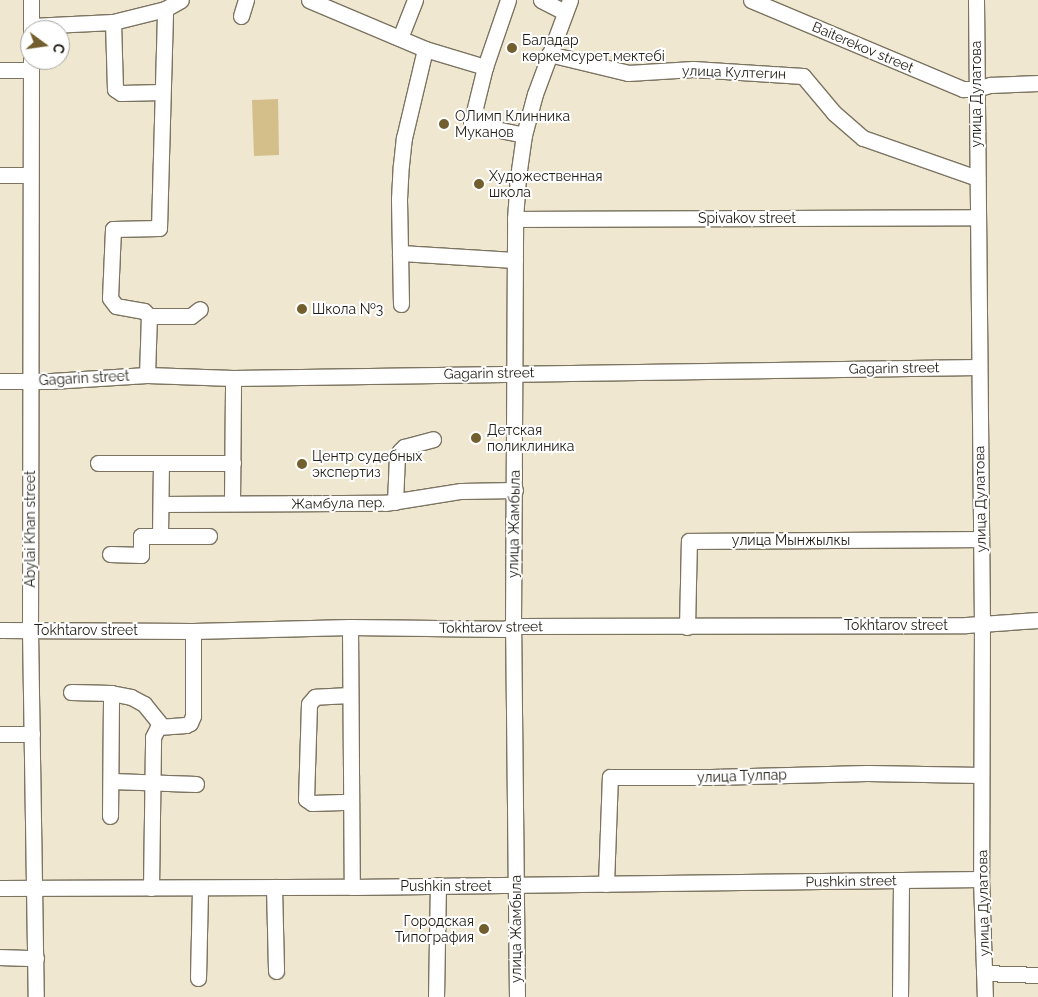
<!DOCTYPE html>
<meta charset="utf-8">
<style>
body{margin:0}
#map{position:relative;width:1038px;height:997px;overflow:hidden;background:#f0e7d1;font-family:Raleway,sans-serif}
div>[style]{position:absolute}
.green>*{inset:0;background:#d4be8a}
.roads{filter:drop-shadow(1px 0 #7c7461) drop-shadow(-1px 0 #7c7461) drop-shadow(0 1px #7c7461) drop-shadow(0 -1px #7c7461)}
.minor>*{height:15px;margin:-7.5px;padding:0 7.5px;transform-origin:7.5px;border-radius:7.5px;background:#fff}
.dots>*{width:14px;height:14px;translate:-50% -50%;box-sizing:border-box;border:2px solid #fff;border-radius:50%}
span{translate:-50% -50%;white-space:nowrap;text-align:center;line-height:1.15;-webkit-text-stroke:4px #fff;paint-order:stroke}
.poi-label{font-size:14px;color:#201d15}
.left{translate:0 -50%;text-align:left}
.right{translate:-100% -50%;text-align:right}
.street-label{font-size:14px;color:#201d15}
.north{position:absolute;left:20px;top:20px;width:50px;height:50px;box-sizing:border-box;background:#fff;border:1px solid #a6a5a1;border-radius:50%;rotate:104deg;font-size:14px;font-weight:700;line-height:20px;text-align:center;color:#201d15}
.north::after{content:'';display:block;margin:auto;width:18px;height:22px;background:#735f2d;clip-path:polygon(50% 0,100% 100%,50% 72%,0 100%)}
</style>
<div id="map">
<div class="green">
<div style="clip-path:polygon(278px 99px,279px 155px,254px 156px,252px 100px)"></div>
</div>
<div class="roads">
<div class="minor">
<div style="left:309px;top:0;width:126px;rotate:22.9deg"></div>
<div style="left:425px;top:49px;width:63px;rotate:16.7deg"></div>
<div style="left:508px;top:0;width:71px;rotate:108.9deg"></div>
<div style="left:485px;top:67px;width:59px;rotate:103.8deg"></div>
<div style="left:471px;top:124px;width:54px;rotate:11.7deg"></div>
<div style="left:541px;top:0;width:27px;rotate:27deg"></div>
<div style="left:751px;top:0;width:230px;rotate:22.8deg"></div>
<div style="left:963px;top:89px;width:13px"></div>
<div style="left:976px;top:89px;width:15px;rotate:-16deg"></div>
<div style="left:990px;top:85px;width:48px;rotate:-2.4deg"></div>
<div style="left:976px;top:0;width:624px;rotate:89.45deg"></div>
<div style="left:982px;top:624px;width:255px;rotate:90.2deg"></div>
<div style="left:981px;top:879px;width:118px;rotate:88.1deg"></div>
<div style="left:241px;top:16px;width:17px;rotate:-73deg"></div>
<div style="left:113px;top:22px;width:67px;rotate:88.3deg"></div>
<div style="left:115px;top:89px;width:7px;rotate:34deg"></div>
<div style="left:121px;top:93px;width:41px;rotate:-1.4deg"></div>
<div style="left:31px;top:26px;width:82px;rotate:-2.8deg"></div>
<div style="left:113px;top:22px;width:54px;rotate:-14deg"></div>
<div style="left:165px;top:9px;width:18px;rotate:-29deg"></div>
<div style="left:31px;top:30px;width:30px;rotate:-90deg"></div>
<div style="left:400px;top:38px;width:41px;rotate:-68.5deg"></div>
<div style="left:549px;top:54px;width:81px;rotate:13.5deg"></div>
<div style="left:628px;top:73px;width:65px;rotate:-3.5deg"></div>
<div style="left:693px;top:69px;width:110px;rotate:3.6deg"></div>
<div style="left:803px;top:76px;width:48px;rotate:50deg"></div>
<div style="left:834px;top:113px;width:38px;rotate:41deg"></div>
<div style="left:863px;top:138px;width:121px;rotate:19.3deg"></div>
<div style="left:31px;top:60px;width:570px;rotate:90.1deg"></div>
<div style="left:30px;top:630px;width:367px;rotate:89.1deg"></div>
<div style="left:0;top:70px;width:31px"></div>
<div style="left:0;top:175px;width:30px"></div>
<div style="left:515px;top:219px;width:463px;rotate:-0.2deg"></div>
<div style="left:400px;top:253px;width:115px;rotate:3.5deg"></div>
<div style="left:401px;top:304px;width:105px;rotate:-91.1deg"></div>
<div style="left:399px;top:199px;width:34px;rotate:-87deg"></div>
<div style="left:401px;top:165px;width:27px;rotate:-84deg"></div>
<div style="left:404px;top:138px;width:91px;rotate:-76.7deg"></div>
<div style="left:149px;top:316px;width:42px"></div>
<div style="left:191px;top:316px;width:11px;rotate:-38deg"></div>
<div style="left:147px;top:375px;width:59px;rotate:-88.1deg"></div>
<div style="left:149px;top:316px;width:7px;rotate:-135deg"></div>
<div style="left:144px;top:311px;width:28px;rotate:-170deg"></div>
<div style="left:116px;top:306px;width:10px;rotate:-127deg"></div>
<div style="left:110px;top:298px;width:69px;rotate:-87.5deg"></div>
<div style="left:113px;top:229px;width:46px;rotate:-1.2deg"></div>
<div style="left:159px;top:228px;width:219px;rotate:-88.4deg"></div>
<div style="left:0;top:381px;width:51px"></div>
<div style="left:51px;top:381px;width:96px;rotate:-3.6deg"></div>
<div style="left:147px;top:375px;width:86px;rotate:2deg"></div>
<div style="left:233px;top:378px;width:745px;rotate:-0.85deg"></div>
<div style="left:98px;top:463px;width:135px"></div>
<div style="left:395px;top:502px;width:46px;rotate:-87.5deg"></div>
<div style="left:397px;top:456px;width:6px;rotate:-59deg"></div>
<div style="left:400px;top:451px;width:6px;rotate:-45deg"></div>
<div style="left:404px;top:447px;width:30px;rotate:-15deg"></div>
<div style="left:232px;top:503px;width:125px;rotate:-89.5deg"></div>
<div style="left:161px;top:504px;width:224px;rotate:-0.3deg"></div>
<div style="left:385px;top:503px;width:77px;rotate:-9deg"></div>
<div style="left:461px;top:491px;width:54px;rotate:-1.1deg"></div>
<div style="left:160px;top:535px;width:71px;rotate:-89.2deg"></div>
<div style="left:110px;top:554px;width:31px;rotate:2deg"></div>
<div style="left:141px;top:555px;width:19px;rotate:-90deg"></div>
<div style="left:141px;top:536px;width:68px"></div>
<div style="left:350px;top:627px;width:260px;rotate:89.6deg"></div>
<div style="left:687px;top:627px;width:86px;rotate:-88.7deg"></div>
<div style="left:689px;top:541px;width:291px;rotate:-0.4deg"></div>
<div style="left:0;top:630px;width:193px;rotate:0.3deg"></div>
<div style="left:193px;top:631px;width:157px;rotate:-1.5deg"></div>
<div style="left:350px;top:627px;width:154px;rotate:0.7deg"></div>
<div style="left:504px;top:629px;width:9px;rotate:-18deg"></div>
<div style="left:513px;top:626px;width:453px;rotate:-0.1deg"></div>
<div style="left:966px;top:625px;width:72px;rotate:-4deg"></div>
<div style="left:71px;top:692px;width:40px;rotate:1.4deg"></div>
<div style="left:111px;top:693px;width:20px;rotate:11deg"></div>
<div style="left:131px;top:697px;width:15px;rotate:28deg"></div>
<div style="left:144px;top:704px;width:28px;rotate:51deg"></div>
<div style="left:350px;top:695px;width:35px;rotate:177deg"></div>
<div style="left:315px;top:697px;width:9px;rotate:131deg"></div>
<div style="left:309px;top:704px;width:95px;rotate:91.8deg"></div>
<div style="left:306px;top:799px;width:7px;rotate:34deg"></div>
<div style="left:312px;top:803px;width:38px;rotate:-2deg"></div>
<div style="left:0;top:734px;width:32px"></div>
<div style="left:112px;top:781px;width:84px;rotate:2deg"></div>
<div style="left:110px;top:816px;width:123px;rotate:-89.5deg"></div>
<div style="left:606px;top:884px;width:107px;rotate:-87.9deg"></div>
<div style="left:610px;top:777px;width:101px"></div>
<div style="left:711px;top:777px;width:156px;rotate:-1.5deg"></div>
<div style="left:867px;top:773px;width:114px;rotate:1deg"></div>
<div style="left:274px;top:887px;width:84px;rotate:88.6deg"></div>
<div style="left:0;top:888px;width:352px;rotate:-0.2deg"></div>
<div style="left:352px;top:887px;width:629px;rotate:-0.73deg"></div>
<div style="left:151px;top:888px;width:151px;rotate:-89.2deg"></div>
<div style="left:153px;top:737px;width:11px;rotate:-63deg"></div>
<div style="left:158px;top:727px;width:28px;rotate:-4deg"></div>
<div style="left:186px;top:725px;width:4px;rotate:-27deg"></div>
<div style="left:190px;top:723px;width:8px;rotate:-67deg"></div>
<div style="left:193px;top:716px;width:85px;rotate:-90deg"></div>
<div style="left:0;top:957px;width:36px;rotate:2deg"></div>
<div style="left:984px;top:973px;width:54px;rotate:2.1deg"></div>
<div style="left:198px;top:978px;width:90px;rotate:-88.7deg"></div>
<div style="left:436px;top:997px;width:112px;rotate:-89deg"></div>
<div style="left:517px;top:997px;width:371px;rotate:-90.6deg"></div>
<div style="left:513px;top:626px;width:407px;rotate:-89.7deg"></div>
<div style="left:515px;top:219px;width:42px;rotate:-85.9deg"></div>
<div style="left:518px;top:177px;width:42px;rotate:-81.9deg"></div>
<div style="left:524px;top:135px;width:42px;rotate:-75deg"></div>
<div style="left:535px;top:94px;width:100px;rotate:-69.6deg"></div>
<div style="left:900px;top:997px;width:116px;rotate:-89.5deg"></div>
</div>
</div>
<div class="dots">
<div style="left:512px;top:48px;background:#735f2d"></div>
<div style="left:444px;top:124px;background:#735f2d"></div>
<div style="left:479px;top:184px;background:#735f2d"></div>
<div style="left:302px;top:309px;background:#735f2d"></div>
<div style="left:476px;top:438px;background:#735f2d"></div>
<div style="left:302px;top:464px;background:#735f2d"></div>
<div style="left:484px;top:929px;background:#735f2d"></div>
</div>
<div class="poi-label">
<span class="left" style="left:522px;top:48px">Баладар<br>көркемсурет мектебі</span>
<span class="left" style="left:455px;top:124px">ОЛимп Клинника<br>Муканов</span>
<span class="left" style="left:489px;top:184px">Художественная<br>школа</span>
<span class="left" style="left:312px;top:309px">Школа №3</span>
<span class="left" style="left:487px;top:438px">Детская<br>поликлиника</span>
<span class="left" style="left:312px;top:464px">Центр судебных<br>экспертиз</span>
<span class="right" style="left:474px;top:929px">Городская<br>Типография</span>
</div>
<div class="street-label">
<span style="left:863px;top:47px;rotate:23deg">Baiterekov street</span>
<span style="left:734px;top:72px;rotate:2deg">улица Култегин</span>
<span style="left:976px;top:94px;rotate:-90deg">улица Дулатова</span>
<span style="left:747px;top:218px">Spivakov street</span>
<span style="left:894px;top:368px;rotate:-1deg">Gagarin street</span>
<span style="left:489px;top:373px;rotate:-1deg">Gagarin street</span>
<span style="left:84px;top:378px;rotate:-3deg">Gagarin street</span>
<span style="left:980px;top:499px;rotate:-91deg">улица Дулатова</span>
<span style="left:338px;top:503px;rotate:-1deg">Жамбула пер.</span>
<span style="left:514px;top:524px;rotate:-89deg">улица Жамбыла</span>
<span style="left:30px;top:529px;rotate:-90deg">Abylai Khan street</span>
<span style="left:791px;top:540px">улица Мынжылкы</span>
<span style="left:896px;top:625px">Tokhtarov street</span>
<span style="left:491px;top:627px;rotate:-1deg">Tokhtarov street</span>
<span style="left:86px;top:630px">Tokhtarov street</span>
<span style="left:742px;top:776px;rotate:-2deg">улица Тулпар</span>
<span style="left:851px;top:881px;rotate:-1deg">Pushkin street</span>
<span style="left:446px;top:886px">Pushkin street</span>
<span style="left:983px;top:903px;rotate:-91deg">улица Дулатова</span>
<span style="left:516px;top:929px;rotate:-90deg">улица Жамбыла</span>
</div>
<div class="north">С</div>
</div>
